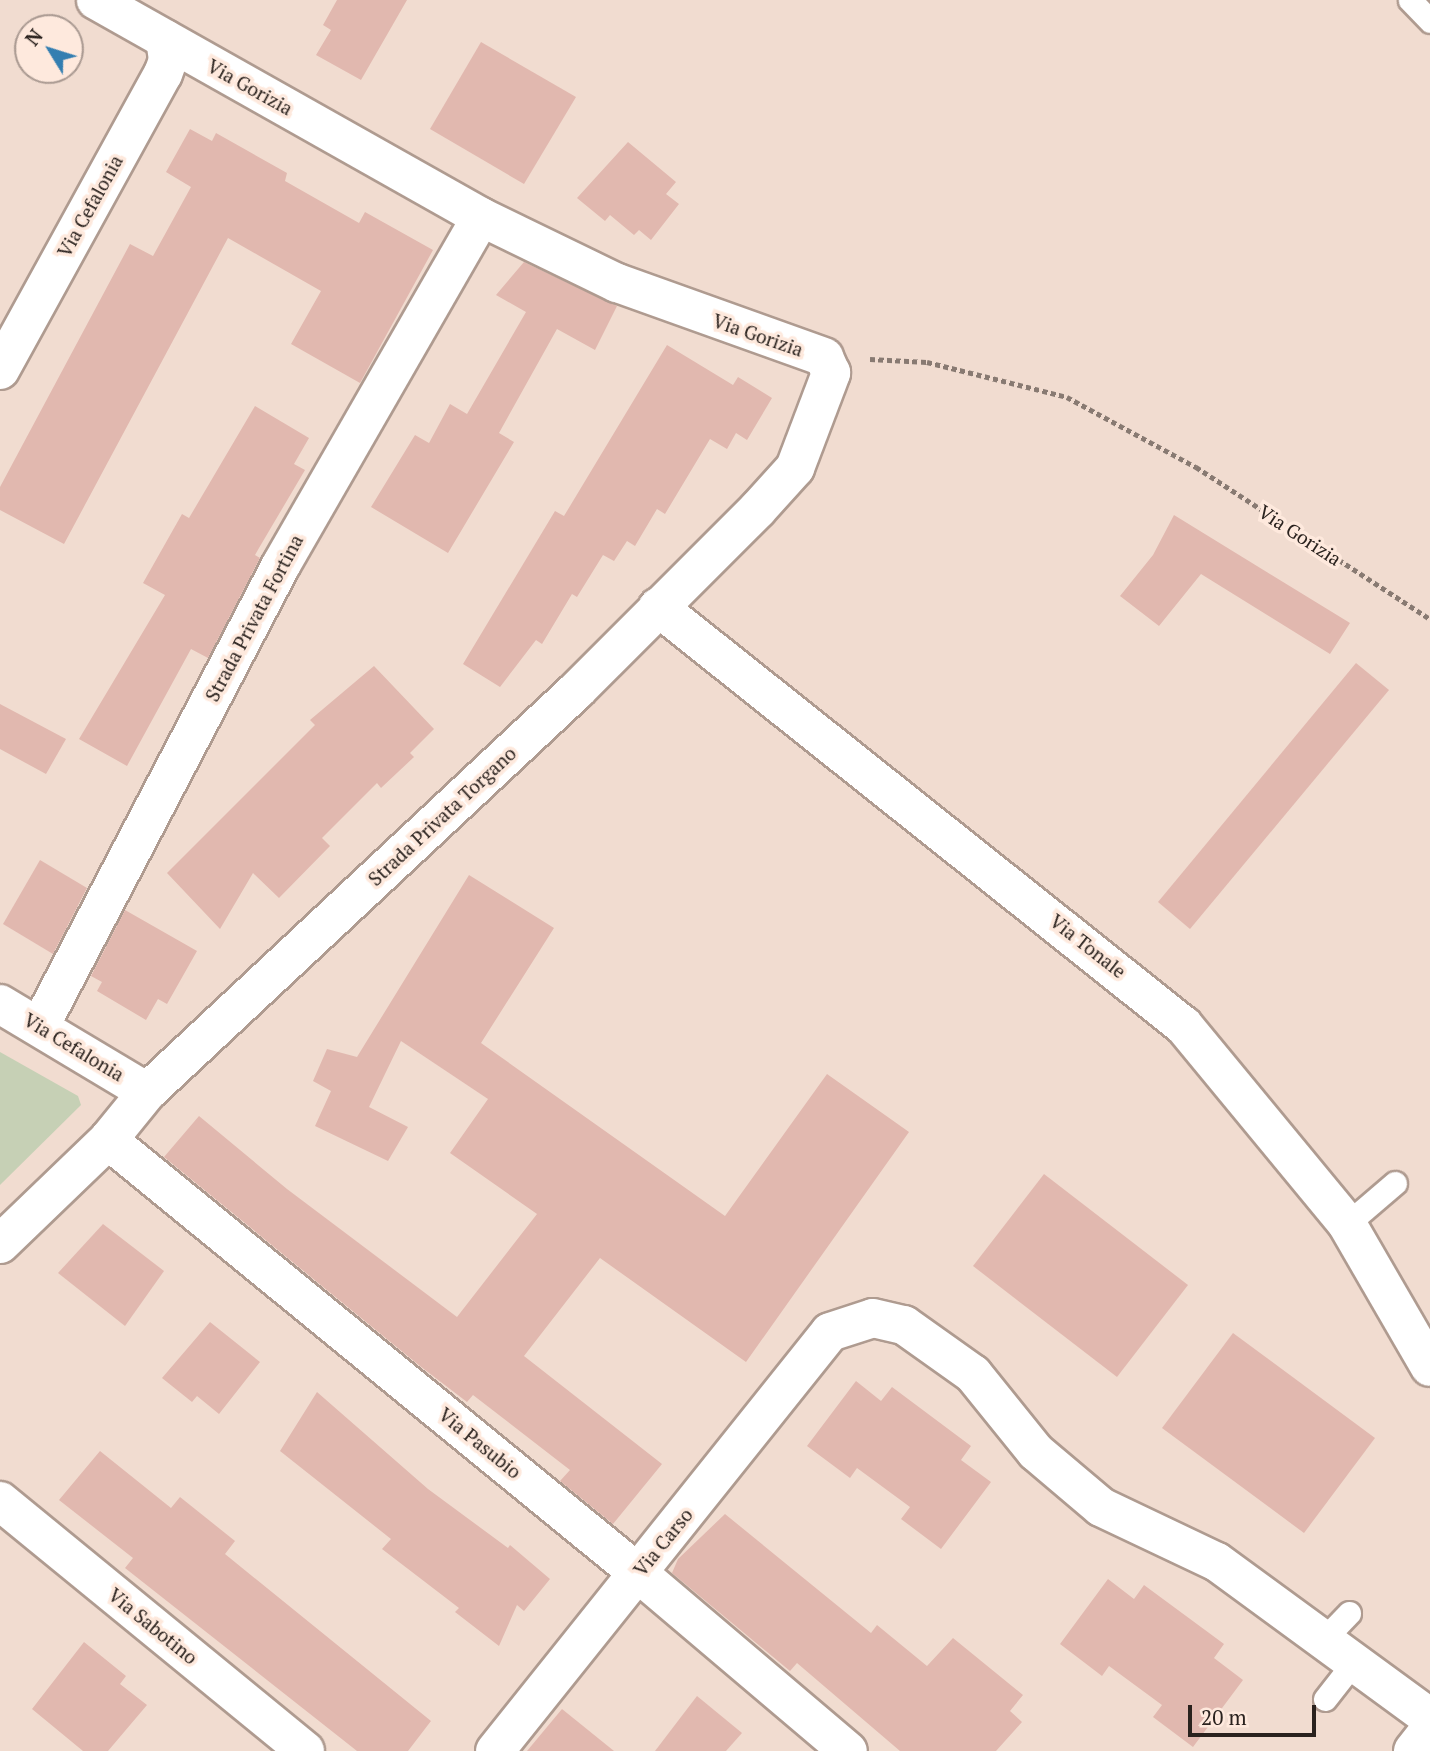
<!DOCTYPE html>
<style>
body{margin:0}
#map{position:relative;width:1430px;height:1751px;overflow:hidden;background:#f1dcd0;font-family:"PT Serif",serif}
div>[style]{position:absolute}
.green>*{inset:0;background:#c6d0b5}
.building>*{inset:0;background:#e1b8af}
.path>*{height:4.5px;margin-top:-2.25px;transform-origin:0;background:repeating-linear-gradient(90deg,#887a72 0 5px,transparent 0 8.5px)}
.roads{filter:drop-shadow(2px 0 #af9b90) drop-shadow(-2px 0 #af9b90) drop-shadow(0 2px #af9b90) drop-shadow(0 -2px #af9b90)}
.service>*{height:23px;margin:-11.5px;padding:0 11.5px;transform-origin:11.5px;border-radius:11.5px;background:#fff}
.minor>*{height:38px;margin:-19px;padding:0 19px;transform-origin:19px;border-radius:19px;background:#fff}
span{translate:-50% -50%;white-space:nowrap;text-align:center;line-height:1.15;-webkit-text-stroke:7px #fee9dd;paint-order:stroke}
.street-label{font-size:19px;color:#2a221e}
.north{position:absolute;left:14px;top:14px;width:70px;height:70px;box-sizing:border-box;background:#fee9dd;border:2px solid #a99991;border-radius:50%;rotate:308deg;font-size:19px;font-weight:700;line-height:28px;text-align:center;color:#2a221e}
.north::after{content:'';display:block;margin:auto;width:24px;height:32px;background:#337eb1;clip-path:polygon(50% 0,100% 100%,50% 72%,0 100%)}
.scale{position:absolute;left:1188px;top:1705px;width:128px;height:32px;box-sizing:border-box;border:4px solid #2a221e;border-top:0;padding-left:9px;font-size:21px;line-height:24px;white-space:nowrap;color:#2a221e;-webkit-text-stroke:5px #fee9dd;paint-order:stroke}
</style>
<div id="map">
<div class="green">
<div style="clip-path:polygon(0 1052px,78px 1096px,81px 1105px,0 1185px)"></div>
</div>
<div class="building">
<div style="clip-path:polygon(337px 0,407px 0,361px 80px,316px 55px,331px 30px,323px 25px)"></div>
<div style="clip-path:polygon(481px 42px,576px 97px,524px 184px,430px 129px)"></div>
<div style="clip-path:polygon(190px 129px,212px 141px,216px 133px,287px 173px,285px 181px,359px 223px,365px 212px,433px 250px,360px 383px,291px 344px,321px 291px,228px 238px,64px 544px,0 510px,0 487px,130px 244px,153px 256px,191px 187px,166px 172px)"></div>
<div style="clip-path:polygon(628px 142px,676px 182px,666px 194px,679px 204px,651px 240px,639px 230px,634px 235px,610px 215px,605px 221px,577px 198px)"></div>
<div style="clip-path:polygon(524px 262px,617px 306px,595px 350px,557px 329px,499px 433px,514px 442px,448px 553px,371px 507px,415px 435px,429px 443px,450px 404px,467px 414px,526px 312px,496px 295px)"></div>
<div style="clip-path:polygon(667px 345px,733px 385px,738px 377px,772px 398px,747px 440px,736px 433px,727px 449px,710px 439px,665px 514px,657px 509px,635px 546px,627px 541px,614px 561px,603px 555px,577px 597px,572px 594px,542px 644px,536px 640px,500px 687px,463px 664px,555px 511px,564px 516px)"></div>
<div style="clip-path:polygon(255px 406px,309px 438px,294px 464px,305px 470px,259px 548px,255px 555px,260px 558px,208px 658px,191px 649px,127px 766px,79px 739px,165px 595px,143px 583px,182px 514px,189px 518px)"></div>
<div style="clip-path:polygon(1174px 515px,1350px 623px,1330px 654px,1201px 574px,1159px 626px,1120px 596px,1153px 555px)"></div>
<div style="clip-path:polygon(1356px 663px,1389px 690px,1190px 929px,1158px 902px)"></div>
<div style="clip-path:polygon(374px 666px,434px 729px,410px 753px,414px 757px,381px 788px,377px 783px,322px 838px,330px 846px,279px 898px,253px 873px,220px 929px,167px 873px,315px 725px,310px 720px)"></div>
<div style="clip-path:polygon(0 704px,66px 739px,46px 774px,0 749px)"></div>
<div style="clip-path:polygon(40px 860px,87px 888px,53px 954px,3px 924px)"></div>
<div style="clip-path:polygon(469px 875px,554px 928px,481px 1043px,725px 1216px,827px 1074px,909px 1132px,746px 1362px,600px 1258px,524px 1356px,662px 1464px,613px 1524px,560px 1481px,570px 1470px,473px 1395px,467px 1402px,420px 1366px,164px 1157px,199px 1116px,287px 1189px,457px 1317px,537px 1214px,450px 1153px,488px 1099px,401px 1041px,369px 1107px,408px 1127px,388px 1161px,315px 1126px,331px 1091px,313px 1081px,327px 1049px,357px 1057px)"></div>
<div style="clip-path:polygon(125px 910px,197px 951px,167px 1004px,158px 999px,146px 1020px,97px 991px,102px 982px,91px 976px)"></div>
<div style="clip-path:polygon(1044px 1174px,1188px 1285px,1117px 1377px,973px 1266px)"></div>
<div style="clip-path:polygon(103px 1224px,164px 1271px,125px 1326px,58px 1273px)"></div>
<div style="clip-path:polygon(210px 1322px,260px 1362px,219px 1414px,197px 1396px,192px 1402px,162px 1378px)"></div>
<div style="clip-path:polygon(1233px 1333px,1375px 1438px,1304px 1533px,1162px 1428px)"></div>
<div style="clip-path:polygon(856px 1381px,881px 1401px,892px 1387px,971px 1446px,961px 1460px,991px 1482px,941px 1549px,901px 1519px,910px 1507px,857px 1468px,850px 1478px,807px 1446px)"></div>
<div style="clip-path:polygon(317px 1392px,428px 1489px,508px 1548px,510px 1545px,550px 1579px,524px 1611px,517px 1605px,499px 1646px,455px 1612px,459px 1608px,382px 1549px,391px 1539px,280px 1451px)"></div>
<div style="clip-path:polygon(100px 1451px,171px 1508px,180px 1497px,235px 1541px,225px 1554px,431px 1721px,408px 1751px,357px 1751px,125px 1568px,133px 1558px,59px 1500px)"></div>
<div style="clip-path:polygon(725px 1514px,871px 1633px,877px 1625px,927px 1666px,953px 1638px,1023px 1695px,1010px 1711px,1022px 1722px,996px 1751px,900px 1751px,797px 1663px,790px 1671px,672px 1573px,678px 1559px)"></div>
<div style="clip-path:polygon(1108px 1579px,1134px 1599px,1144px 1585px,1224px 1644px,1214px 1658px,1243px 1680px,1193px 1747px,1153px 1717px,1162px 1705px,1109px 1666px,1102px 1676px,1060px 1644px)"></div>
<div style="clip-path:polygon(84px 1642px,126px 1676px,120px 1684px,147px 1705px,108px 1751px,83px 1751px,32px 1709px)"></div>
<div style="clip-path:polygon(697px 1696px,742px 1733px,726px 1751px,655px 1751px)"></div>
<div style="clip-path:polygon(562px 1709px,614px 1751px,527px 1751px)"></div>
</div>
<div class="path">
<div style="left:870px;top:359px;width:57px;rotate:3deg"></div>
<div style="left:927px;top:362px;width:144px;rotate:14deg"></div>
<div style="left:1067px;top:397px;width:147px;rotate:28.5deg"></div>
<div style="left:1196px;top:467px;width:279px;rotate:33deg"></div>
</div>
<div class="roads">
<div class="service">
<div style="left:1410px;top:0;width:29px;rotate:46deg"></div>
<div style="left:1347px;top:1224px;width:63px;rotate:-40.5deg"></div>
<div style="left:1324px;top:1639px;width:36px;rotate:-46deg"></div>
<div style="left:1325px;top:1699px;width:47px;rotate:-51.9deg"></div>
</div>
<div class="minor">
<div style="left:0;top:370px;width:338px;rotate:-61.2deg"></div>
<div style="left:163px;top:74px;width:15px;rotate:-70deg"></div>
<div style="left:168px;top:60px;width:21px;rotate:-98deg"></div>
<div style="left:658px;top:607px;width:672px;rotate:38.54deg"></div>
<div style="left:1184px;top:1026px;width:256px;rotate:50.5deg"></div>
<div style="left:1347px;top:1224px;width:165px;rotate:59.9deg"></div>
<div style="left:0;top:1004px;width:171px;rotate:30.9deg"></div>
<div style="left:40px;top:1026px;width:520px;rotate:-62.4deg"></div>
<div style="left:281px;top:565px;width:401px;rotate:-60.1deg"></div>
<div style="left:108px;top:1140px;width:684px;rotate:39.25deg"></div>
<div style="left:638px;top:1573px;width:275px;rotate:40.3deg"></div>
<div style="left:0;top:1244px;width:150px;rotate:-43.9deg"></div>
<div style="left:108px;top:1140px;width:62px;rotate:-50.9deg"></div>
<div style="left:147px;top:1092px;width:589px;rotate:-43.07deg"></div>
<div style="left:577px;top:690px;width:255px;rotate:-45deg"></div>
<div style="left:757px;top:510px;width:57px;rotate:-47.9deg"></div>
<div style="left:795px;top:468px;width:102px;rotate:-69.2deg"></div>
<div style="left:831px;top:373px;width:17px;rotate:-114deg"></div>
<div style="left:824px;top:357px;width:220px;rotate:-160.3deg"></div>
<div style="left:617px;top:283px;width:151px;rotate:-154.1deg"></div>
<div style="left:481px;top:217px;width:442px;rotate:-150.6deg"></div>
<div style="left:0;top:1501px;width:394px;rotate:39.3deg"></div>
<div style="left:495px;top:1751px;width:536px;rotate:-51.36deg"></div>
<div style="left:830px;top:1332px;width:45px;rotate:-18deg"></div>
<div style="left:873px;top:1318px;width:32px;rotate:13deg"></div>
<div style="left:904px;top:1325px;width:85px;rotate:35.4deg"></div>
<div style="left:973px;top:1374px;width:100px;rotate:51.1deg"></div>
<div style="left:1036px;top:1452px;width:85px;rotate:40.2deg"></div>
<div style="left:1101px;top:1507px;width:128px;rotate:25.4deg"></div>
<div style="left:1217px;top:1562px;width:264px;rotate:36.2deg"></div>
<div style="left:1413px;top:1751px;width:28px;rotate:-52deg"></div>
</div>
</div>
<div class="street-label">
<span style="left:250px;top:87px;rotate:29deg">Via Gorizia</span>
<span style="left:90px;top:206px;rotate:-61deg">Via Cefalonia</span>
<span style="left:758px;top:335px;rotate:19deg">Via Gorizia</span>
<span style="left:1300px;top:535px;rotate:33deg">Via Gorizia</span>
<span style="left:254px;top:618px;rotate:-62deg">Strada Privata Fortina</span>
<span style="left:442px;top:816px;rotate:-43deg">Strada Privata Torgano</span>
<span style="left:1088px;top:946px;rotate:38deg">Via Tonale</span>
<span style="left:74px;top:1047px;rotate:31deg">Via Cefalonia</span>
<span style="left:480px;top:1443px;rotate:39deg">Via Pasubio</span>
<span style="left:663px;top:1542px;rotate:-51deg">Via Carso</span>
<span style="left:153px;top:1626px;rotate:39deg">Via Sabotino</span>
</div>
<div class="north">N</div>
<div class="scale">20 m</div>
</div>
